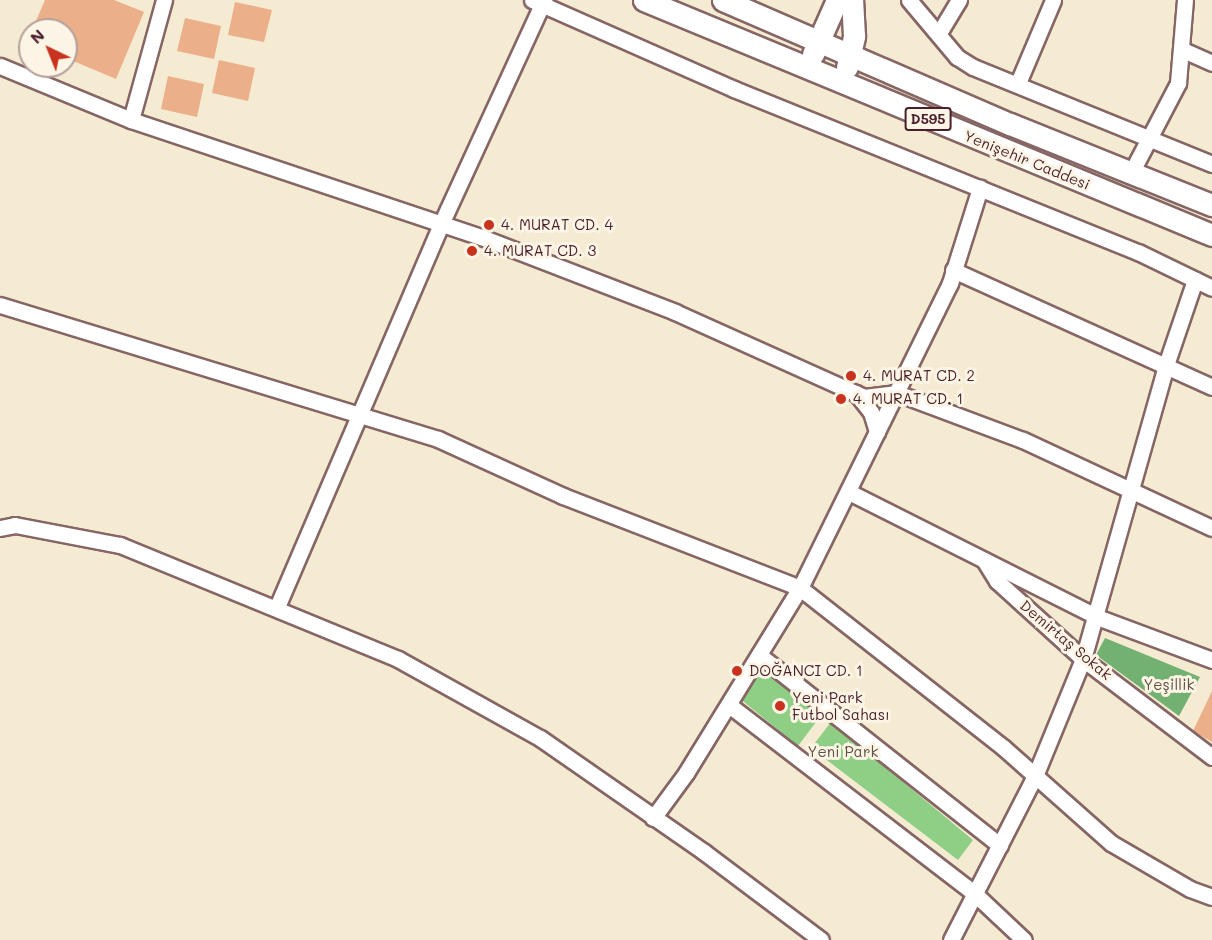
<!DOCTYPE html>
<meta charset="utf-8">
<style>
body{margin:0}
#map{position:relative;width:1212px;height:940px;overflow:hidden;background:#f5ebd2;font-family:Mali,sans-serif}
div>[style]{position:absolute}
.green>*{inset:0;background:#8ece85}
.forest>*{inset:0;background:#72b172}
.building>*{inset:0;background:#ebaf89}
.roads{filter:drop-shadow(2px 0 #866665) drop-shadow(-2px 0 #866665) drop-shadow(0 2px #866665) drop-shadow(0 -2px #866665)}
.minor>*{height:15px;margin:-7.5px;padding:0 7.5px;transform-origin:7.5px;border-radius:7.5px;background:#fff}
.highway>*{height:21px;margin:-10.5px;padding:0 10.5px;transform-origin:10.5px;border-radius:10.5px;background:#fff}
.dots>*{width:16px;height:16px;translate:-50% -50%;box-sizing:border-box;border:3px solid #fcf5e5;border-radius:50%}
span{translate:-50% -50%;white-space:nowrap;text-align:center;line-height:1.15;-webkit-text-stroke:6px #fcf5e5;paint-order:stroke}
.shield-label span{padding:2px 4px;background:#fcf5e5;border:2px solid;border-radius:4px;-webkit-text-stroke-width:0}
.shield-label{font-size:14px;color:#4a1f2b;font-weight:700}
.street-label{font-size:15px;color:#4a1f2b}
.poi-label{font-size:15px;color:#4a1f2b}
.left{translate:0 -50%;text-align:left}
.park-label{font-size:15px;color:#5e5446}
.north{position:absolute;left:18px;top:18px;width:60px;height:60px;box-sizing:border-box;background:#fcf5e5;border:2px solid #b59f9b;border-radius:50%;rotate:317deg;font-size:16px;font-weight:700;line-height:24px;text-align:center;color:#4a1f2b}
.north::after{content:'';display:block;margin:auto;width:21px;height:27px;background:#c8321e;clip-path:polygon(50% 0,100% 100%,50% 72%,0 100%)}
</style>
<div id="map">
<div class="green">
<div style="clip-path:polygon(760px 664px,822px 714px,798px 746px,739px 698px)"></div>
<div style="clip-path:polygon(831px 722px,973px 840px,958px 860px,811px 748px)"></div>
</div>
<div class="forest">
<div style="clip-path:polygon(1105px 638px,1200px 677px,1179px 716px,1096px 655px)"></div>
</div>
<div class="building">
<div style="clip-path:polygon(45px 0,114px 0,144px 12px,116px 79px,66px 58px,66px 30px,32px 30px)"></div>
<div style="clip-path:polygon(235px 2px,272px 10px,264px 42px,228px 35px)"></div>
<div style="clip-path:polygon(185px 18px,221px 26px,214px 59px,177px 51px)"></div>
<div style="clip-path:polygon(219px 60px,255px 68px,248px 101px,212px 93px)"></div>
<div style="clip-path:polygon(168px 76px,204px 84px,197px 117px,161px 109px)"></div>
<div style="clip-path:polygon(1212px 691px,1212px 742px,1193px 731px)"></div>
</div>
<div class="roads">
<div class="minor">
<div style="left:164px;top:0;width:124px;rotate:105.4deg"></div>
<div style="left:131px;top:120px;width:369px;rotate:18.5deg"></div>
<div style="left:481px;top:237px;width:208px;rotate:21.1deg"></div>
<div style="left:675px;top:312px;width:207px;rotate:24.2deg"></div>
<div style="left:864px;top:397px;width:33px;rotate:-7deg"></div>
<div style="left:897px;top:393px;width:134px;rotate:20.5deg"></div>
<div style="left:1023px;top:440px;width:208px;rotate:25deg"></div>
<div style="left:532px;top:0;width:221px;rotate:23.8deg"></div>
<div style="left:734px;top:89px;width:436px;rotate:22deg"></div>
<div style="left:1138px;top:252px;width:82px;rotate:25.9deg"></div>
<div style="left:909px;top:0;width:75px;rotate:49.9deg"></div>
<div style="left:957px;top:57px;width:19px;rotate:32deg"></div>
<div style="left:973px;top:67px;width:258px;rotate:22.1deg"></div>
<div style="left:939px;top:33px;width:39px;rotate:-59deg"></div>
<div style="left:1183px;top:50px;width:32px;rotate:24deg"></div>
<div style="left:0;top:66px;width:142px;rotate:22.4deg"></div>
<div style="left:1018px;top:83px;width:90px;rotate:-67.1deg"></div>
<div style="left:1131px;top:173px;width:102px;rotate:-62.4deg"></div>
<div style="left:1178px;top:83px;width:83px;rotate:-85.2deg"></div>
<div style="left:953px;top:270px;width:284px;rotate:24.3deg"></div>
<div style="left:0;top:305px;width:458px;rotate:17deg"></div>
<div style="left:438px;top:439px;width:137px;rotate:24.5deg"></div>
<div style="left:563px;top:496px;width:254px;rotate:21.2deg"></div>
<div style="left:800px;top:588px;width:259px;rotate:38.1deg"></div>
<div style="left:1004px;top:748px;width:143px;rotate:41.6deg"></div>
<div style="left:1111px;top:843px;width:91px;rotate:30.2deg"></div>
<div style="left:1190px;top:889px;width:23px;rotate:20deg"></div>
<div style="left:856px;top:393px;width:24px;rotate:52deg"></div>
<div style="left:871px;top:412px;width:21px;rotate:73deg"></div>
<div style="left:849px;top:492px;width:278px;rotate:26.7deg"></div>
<div style="left:1097px;top:617px;width:123px;rotate:20.5deg"></div>
<div style="left:0;top:528px;width:15px;rotate:-11deg"></div>
<div style="left:15px;top:525px;width:107px;rotate:10.8deg"></div>
<div style="left:120px;top:545px;width:300px;rotate:22.3deg"></div>
<div style="left:398px;top:659px;width:162px;rotate:29.1deg"></div>
<div style="left:540px;top:738px;width:200px;rotate:34.8deg"></div>
<div style="left:704px;top:852px;width:146px;rotate:36.9deg"></div>
<div style="left:984px;top:560px;width:25px;rotate:58deg"></div>
<div style="left:997px;top:581px;width:116px;rotate:42.2deg"></div>
<div style="left:1083px;top:659px;width:162px;rotate:37.2deg"></div>
<div style="left:277px;top:607px;width:417px;rotate:-66.8deg"></div>
<div style="left:441px;top:224px;width:247px;rotate:-65.3deg"></div>
<div style="left:759px;top:655px;width:307px;rotate:38.3deg"></div>
<div style="left:729px;top:705px;width:310px;rotate:37.5deg"></div>
<div style="left:975px;top:894px;width:67px;rotate:43.2deg"></div>
<div style="left:653px;top:818px;width:56px;rotate:-53.7deg"></div>
<div style="left:686px;top:773px;width:217px;rotate:-58.4deg"></div>
<div style="left:800px;top:588px;width:340px;rotate:-63.8deg"></div>
<div style="left:950px;top:283px;width:100px;rotate:-72.5deg"></div>
<div style="left:951px;top:940px;width:184px;rotate:-62.9deg"></div>
<div style="left:1035px;top:776px;width:126px;rotate:-67.7deg"></div>
<div style="left:1083px;top:659px;width:305px;rotate:-74.2deg"></div>
<div style="left:1166px;top:365px;width:90px;rotate:-71.2deg"></div>
</div>
<div class="highway">
<div style="left:644px;top:0;width:615px;rotate:22.48deg"></div>
<div style="left:723px;top:0;width:313px;rotate:23.4deg"></div>
<div style="left:1010px;top:124px;width:218px;rotate:21.9deg"></div>
<div style="left:813px;top:54px;width:59px;rotate:-66deg"></div>
<div style="left:847px;top:67px;width:32px;rotate:-77deg"></div>
<div style="left:854px;top:36px;width:36px;rotate:-93deg"></div>
</div>
</div>
<div class="dots">
<div style="left:489px;top:225px;background:#c8321e"></div>
<div style="left:472px;top:251px;background:#c8321e"></div>
<div style="left:851px;top:376px;background:#c8321e"></div>
<div style="left:841px;top:399px;background:#c8321e"></div>
<div style="left:737px;top:671px;background:#c8321e"></div>
<div style="left:780px;top:706px;background:#c8321e"></div>
</div>
<div class="shield-label">
<span style="left:928px;top:119px">D595</span>
</div>
<div class="street-label">
<span style="left:1027px;top:160px;rotate:22deg">Yenişehir Caddesi</span>
<span style="left:1066px;top:640px;rotate:40deg">Demirtaş Sokak</span>
</div>
<div class="poi-label">
<span class="left" style="left:501px;top:225px">4. MURAT CD. 4</span>
<span class="left" style="left:484px;top:251px">4. MURAT CD. 3</span>
<span class="left" style="left:863px;top:376px">4. MURAT CD. 2</span>
<span class="left" style="left:853px;top:399px">4. MURAT CD. 1</span>
<span class="left" style="left:749px;top:671px">DOĞANCI CD. 1</span>
<span class="left" style="left:792px;top:706px">Yeni Park<br>Futbol Sahası</span>
</div>
<div class="park-label">
<span style="left:1169px;top:685px">Yeşillik</span>
<span style="left:843px;top:752px">Yeni Park</span>
</div>
<div class="north">N</div>
</div>
